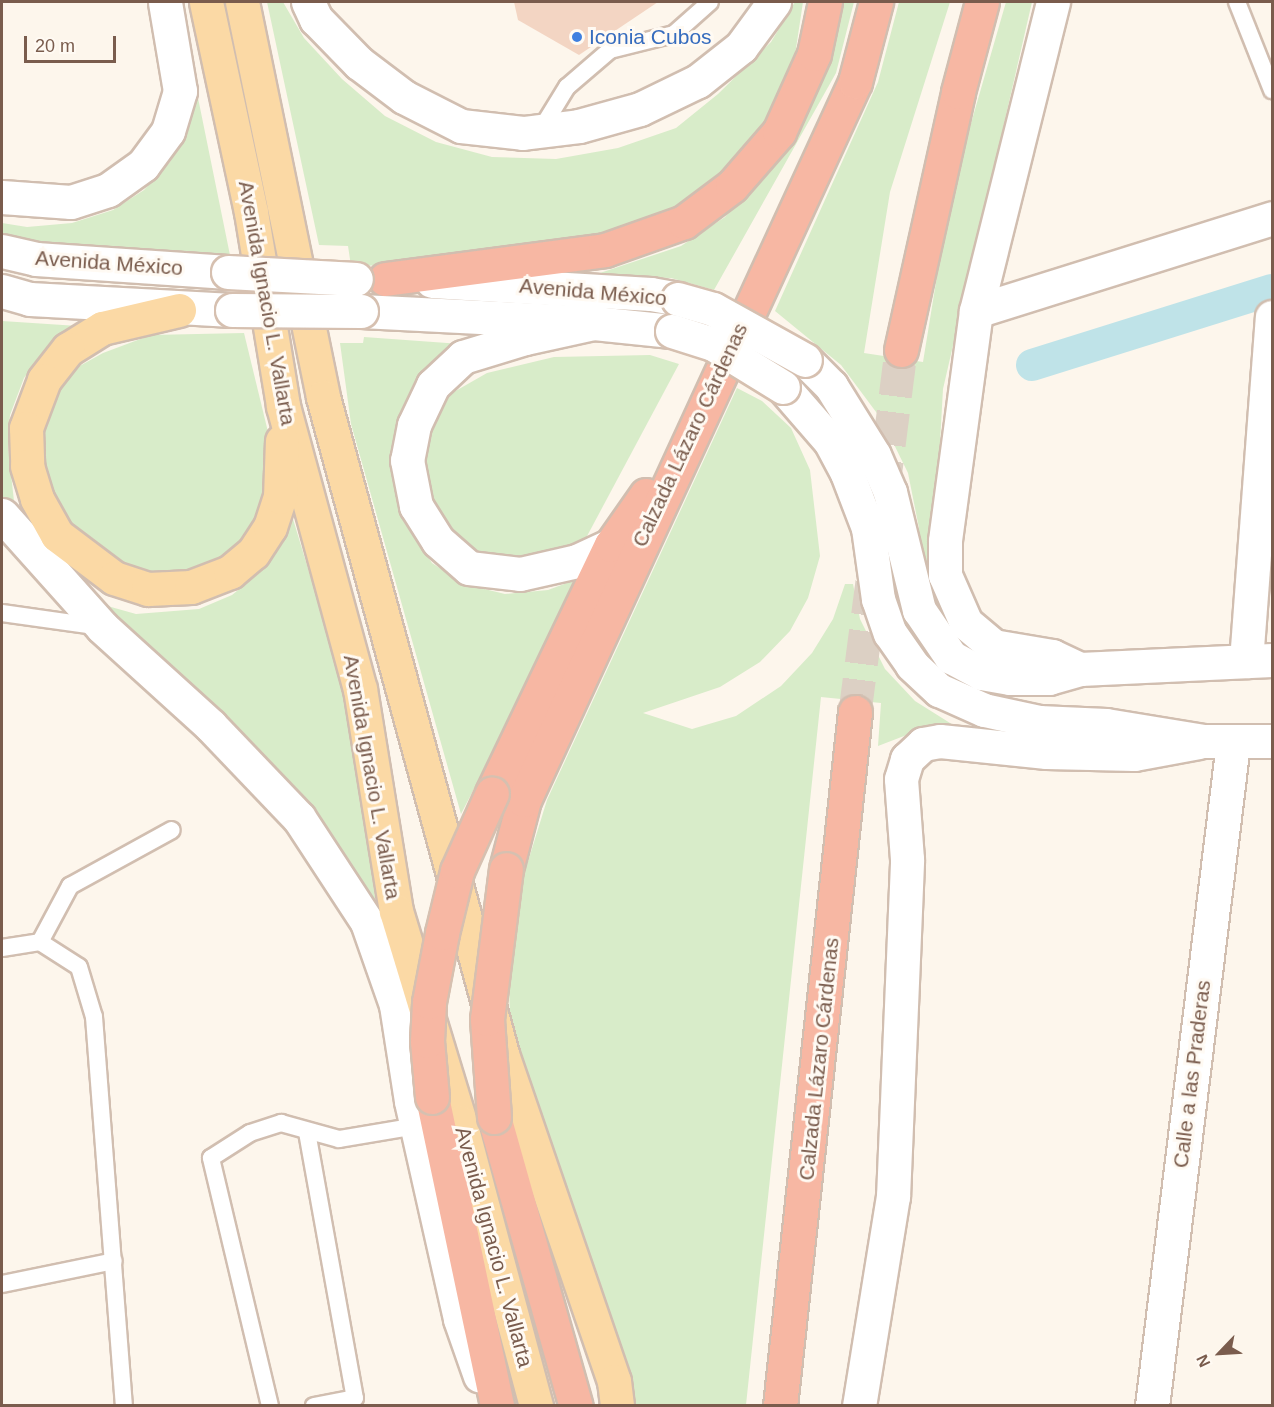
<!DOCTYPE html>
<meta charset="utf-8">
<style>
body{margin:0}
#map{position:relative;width:1274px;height:1407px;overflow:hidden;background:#fdf6ec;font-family:Helvetica,sans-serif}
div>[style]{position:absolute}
.green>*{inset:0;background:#d8ecc9}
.canal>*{height:32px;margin:-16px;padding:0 16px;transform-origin:16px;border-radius:16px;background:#bfe3e8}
.building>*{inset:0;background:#f3d5c3}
.motorway-tunnel>*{height:33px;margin-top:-16.5px;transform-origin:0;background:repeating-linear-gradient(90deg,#dcd0c4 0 33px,transparent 0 49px)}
.roads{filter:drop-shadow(2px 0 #d1beb0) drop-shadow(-2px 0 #d1beb0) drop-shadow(0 2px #d1beb0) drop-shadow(0 -2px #d1beb0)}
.service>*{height:16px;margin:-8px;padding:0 8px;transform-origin:8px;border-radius:8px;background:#fff}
.minor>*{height:33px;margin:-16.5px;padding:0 16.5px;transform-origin:16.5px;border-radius:16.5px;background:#fff}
.secondary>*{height:33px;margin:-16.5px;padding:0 16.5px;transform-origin:16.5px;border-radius:16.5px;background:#fff}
.primary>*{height:33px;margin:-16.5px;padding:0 16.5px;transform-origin:16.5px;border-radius:16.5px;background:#fbd9a5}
.motorway>*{height:33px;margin:-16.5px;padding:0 16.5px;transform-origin:16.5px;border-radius:16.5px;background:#f7b7a3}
.bridges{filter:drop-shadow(2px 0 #d6c0b0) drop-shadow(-2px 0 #d6c0b0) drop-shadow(0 2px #d6c0b0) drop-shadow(0 -2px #d6c0b0)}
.secondary-bridge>*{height:33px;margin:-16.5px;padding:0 16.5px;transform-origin:16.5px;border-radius:16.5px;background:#fff}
.motorway-bridge>*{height:33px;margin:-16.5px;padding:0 16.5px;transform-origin:16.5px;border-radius:16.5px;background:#f7b7a3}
.dots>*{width:16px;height:16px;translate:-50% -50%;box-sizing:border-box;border:3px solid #fffaf3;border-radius:50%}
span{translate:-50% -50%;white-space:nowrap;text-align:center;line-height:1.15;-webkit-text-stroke:6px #fffaf3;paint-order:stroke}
.shop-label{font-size:21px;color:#366cbe}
.left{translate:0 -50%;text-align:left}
.street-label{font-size:21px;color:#7a5c4d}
.frame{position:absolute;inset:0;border:3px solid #7a5c4d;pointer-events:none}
.north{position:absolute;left:1190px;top:1323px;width:60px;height:60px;-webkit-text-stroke:4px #fffaf3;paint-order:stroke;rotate:245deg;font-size:16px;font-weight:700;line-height:24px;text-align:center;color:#7a5c4d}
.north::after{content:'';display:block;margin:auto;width:21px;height:27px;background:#7a5c4d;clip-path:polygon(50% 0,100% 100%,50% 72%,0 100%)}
.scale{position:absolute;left:24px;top:36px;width:92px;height:27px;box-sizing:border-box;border:3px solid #7a5c4d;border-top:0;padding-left:8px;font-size:18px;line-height:21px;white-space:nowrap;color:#7a5c4d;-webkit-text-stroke:4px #fffaf3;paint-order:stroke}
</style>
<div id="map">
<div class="green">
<div style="clip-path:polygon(267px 2px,283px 2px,304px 38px,342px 79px,385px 116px,436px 142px,492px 157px,556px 159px,618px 148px,676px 128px,718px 94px,771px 42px,795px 2px,803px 2px,795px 55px,774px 112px,734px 164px,681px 205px,601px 237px,447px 264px,351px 266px,348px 246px,319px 245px)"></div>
<div style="clip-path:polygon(831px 2px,854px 2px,836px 73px,714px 290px,671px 278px,591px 276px,681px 246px,725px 217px,775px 159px)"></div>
<div style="clip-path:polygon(899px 2px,950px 2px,890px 192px,864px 353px,923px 362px,950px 196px,1006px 2px,1032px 2px,943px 389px,931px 603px,921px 590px,919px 528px,908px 473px,882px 420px,841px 365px,775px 311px,878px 82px)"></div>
<div style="clip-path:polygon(196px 88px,231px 260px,2px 239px,2px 223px,27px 227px,72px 223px,113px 210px,144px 190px,170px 162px,187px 127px)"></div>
<div style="clip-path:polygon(2px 321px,78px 326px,47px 347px,24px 378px,10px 415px,8px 447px,15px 510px,2px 500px)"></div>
<div style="clip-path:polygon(244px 333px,269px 436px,263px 508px,243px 544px,205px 571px,126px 577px,61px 531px,34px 460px,54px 389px,76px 368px,103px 353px,151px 335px)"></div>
<div style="clip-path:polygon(364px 337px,461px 344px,425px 371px,404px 407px,394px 443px,393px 483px,407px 525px,432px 563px,464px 584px,505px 594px,548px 590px,583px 577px,461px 814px,351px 424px,340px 343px,363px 343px)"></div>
<div style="clip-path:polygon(650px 355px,679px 364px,586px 538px,565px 554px,512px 566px,458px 547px,426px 505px,419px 456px,436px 411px,452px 393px,487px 373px,554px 357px)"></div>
<div style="clip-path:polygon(737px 388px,762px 401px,791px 428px,810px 470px,820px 556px,808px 598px,790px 631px,760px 662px,720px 687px,643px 713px,692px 729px,736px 716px,781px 686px,812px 653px,833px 619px,845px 584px,853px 584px,860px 619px,885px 669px,915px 701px,958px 728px,917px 731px,878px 746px,881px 703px,821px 697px,746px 1405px,633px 1405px,511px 1034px,508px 970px,517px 897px,547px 800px)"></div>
<div style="clip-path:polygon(293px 519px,346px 694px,376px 903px,388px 927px,85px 590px,111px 607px,136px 614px,199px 609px,232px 595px,259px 573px,277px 550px)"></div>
</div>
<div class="canal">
<div style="left:1032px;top:365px;width:251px;rotate:-17.4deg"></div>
</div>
<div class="building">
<div style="clip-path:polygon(514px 2px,658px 2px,579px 55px,518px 20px)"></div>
</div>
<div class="motorway-tunnel">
<div style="left:883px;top:493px;width:144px;rotate:-82.8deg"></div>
<div style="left:855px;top:712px;width:139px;rotate:-82.6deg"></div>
</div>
<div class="roads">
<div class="service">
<div style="left:1237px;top:2px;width:95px;rotate:68.3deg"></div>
<div style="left:540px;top:131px;width:52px;rotate:-58.5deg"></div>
<div style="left:567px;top:87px;width:57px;rotate:-40.7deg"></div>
<div style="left:610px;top:50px;width:66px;rotate:-14deg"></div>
<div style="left:674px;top:34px;width:48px;rotate:-41.6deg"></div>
<div style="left:2px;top:613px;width:94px;rotate:8deg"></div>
<div style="left:40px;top:942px;width:64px;rotate:-61.8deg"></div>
<div style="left:70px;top:886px;width:116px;rotate:-28.8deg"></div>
<div style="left:2px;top:948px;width:38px;rotate:-9deg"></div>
<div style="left:40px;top:942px;width:46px;rotate:32.7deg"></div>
<div style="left:79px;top:967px;width:52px;rotate:73.3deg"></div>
<div style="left:94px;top:1017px;width:390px;rotate:85.6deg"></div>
<div style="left:307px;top:1132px;width:270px;rotate:79.8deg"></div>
<div style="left:355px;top:1398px;width:42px;rotate:169deg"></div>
<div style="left:2px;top:1284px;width:114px;rotate:-11.6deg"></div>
<div style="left:270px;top:1406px;width:255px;rotate:-103.4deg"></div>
<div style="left:211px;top:1158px;width:46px;rotate:-32.7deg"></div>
<div style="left:250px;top:1133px;width:33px;rotate:-18deg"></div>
<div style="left:281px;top:1123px;width:60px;rotate:15.4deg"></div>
<div style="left:339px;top:1139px;width:79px;rotate:-9.5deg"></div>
</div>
<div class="minor">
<div style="left:1053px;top:2px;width:318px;rotate:104deg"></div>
<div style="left:976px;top:311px;width:232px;rotate:97.7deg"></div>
<div style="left:945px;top:541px;width:34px;rotate:90deg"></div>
<div style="left:945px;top:575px;width:52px;rotate:66.4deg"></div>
<div style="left:966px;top:623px;width:35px;rotate:40deg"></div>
<div style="left:993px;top:646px;width:60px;rotate:9.6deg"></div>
<div style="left:1052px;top:656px;width:31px;rotate:25deg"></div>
<div style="left:976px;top:311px;width:310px;rotate:-17.4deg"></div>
<div style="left:1246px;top:661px;width:345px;rotate:-85.7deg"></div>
<div style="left:859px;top:1406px;width:212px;rotate:-80.8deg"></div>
<div style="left:893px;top:1197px;width:338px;rotate:-87.6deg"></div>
<div style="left:907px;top:859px;width:80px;rotate:-94.3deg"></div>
<div style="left:901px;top:779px;width:21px;rotate:-73deg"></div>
<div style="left:907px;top:759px;width:22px;rotate:-43deg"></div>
<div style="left:923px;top:744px;width:17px;rotate:-10deg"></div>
<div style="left:940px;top:741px;width:107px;rotate:5.9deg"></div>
<div style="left:1046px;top:752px;width:88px;rotate:1.3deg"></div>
<div style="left:1134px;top:754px;width:66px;rotate:-10.5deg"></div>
<div style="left:1152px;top:1406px;width:668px;rotate:-83.03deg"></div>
</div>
<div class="secondary">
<div style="left:308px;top:2px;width:19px;rotate:65deg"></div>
<div style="left:316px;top:19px;width:62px;rotate:45.7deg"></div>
<div style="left:359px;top:63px;width:56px;rotate:37.1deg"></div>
<div style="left:404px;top:97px;width:64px;rotate:27deg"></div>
<div style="left:461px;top:126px;width:62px;rotate:6.4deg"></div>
<div style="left:523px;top:133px;width:56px;rotate:-7.1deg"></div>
<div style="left:579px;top:126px;width:63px;rotate:-15.6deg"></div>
<div style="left:640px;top:109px;width:64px;rotate:-25.8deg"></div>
<div style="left:698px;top:81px;width:55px;rotate:-38.3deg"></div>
<div style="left:741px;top:47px;width:56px;rotate:-53.7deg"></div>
<div style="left:2px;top:197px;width:69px;rotate:4.1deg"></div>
<div style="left:71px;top:202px;width:39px;rotate:-18deg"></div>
<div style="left:108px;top:190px;width:43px;rotate:-35.5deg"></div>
<div style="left:143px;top:165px;width:42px;rotate:-53.7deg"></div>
<div style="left:168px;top:131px;width:42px;rotate:-73.3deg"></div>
<div style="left:180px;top:91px;width:90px;rotate:-99.6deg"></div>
<div style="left:2px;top:251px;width:35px;rotate:13deg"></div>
<div style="left:36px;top:259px;width:192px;rotate:3.9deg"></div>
<div style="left:432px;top:281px;width:219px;rotate:3.4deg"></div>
<div style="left:651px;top:294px;width:27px;rotate:10deg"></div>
<div style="left:2px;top:291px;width:29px;rotate:16deg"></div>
<div style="left:30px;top:299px;width:202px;rotate:3.1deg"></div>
<div style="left:361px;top:311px;width:233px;rotate:2.9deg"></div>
<div style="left:594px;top:323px;width:78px;rotate:5.9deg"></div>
<div style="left:594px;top:323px;width:71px;rotate:167.7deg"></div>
<div style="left:525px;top:338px;width:65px;rotate:163deg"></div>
<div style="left:463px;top:357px;width:41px;rotate:137deg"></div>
<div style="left:433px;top:385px;width:44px;rotate:115.4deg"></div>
<div style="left:414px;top:425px;width:36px;rotate:101deg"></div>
<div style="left:407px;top:460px;width:47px;rotate:78.9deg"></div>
<div style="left:416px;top:506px;width:41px;rotate:57.8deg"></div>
<div style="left:438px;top:541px;width:41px;rotate:41.1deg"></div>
<div style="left:469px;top:568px;width:51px;rotate:6.7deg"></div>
<div style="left:520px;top:574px;width:58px;rotate:-12.8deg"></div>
<div style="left:577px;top:561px;width:38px;rotate:-25deg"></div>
<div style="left:805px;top:360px;width:37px;rotate:45deg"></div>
<div style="left:831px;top:386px;width:81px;rotate:58.1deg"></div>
<div style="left:874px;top:455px;width:40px;rotate:66.6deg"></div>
<div style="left:890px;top:492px;width:122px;rotate:76.2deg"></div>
<div style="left:919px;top:610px;width:57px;rotate:55.8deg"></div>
<div style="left:951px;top:657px;width:34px;rotate:28deg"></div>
<div style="left:981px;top:673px;width:29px;rotate:10deg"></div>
<div style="left:1010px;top:678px;width:39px"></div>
<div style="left:1049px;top:678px;width:32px;rotate:-16deg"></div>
<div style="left:1080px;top:669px;width:192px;rotate:-2.7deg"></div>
<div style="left:783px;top:387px;width:72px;rotate:49deg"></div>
<div style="left:830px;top:441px;width:36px;rotate:62deg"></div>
<div style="left:847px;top:473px;width:59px;rotate:69.1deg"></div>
<div style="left:868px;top:528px;width:72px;rotate:82deg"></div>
<div style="left:878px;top:599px;width:36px;rotate:71deg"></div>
<div style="left:890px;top:633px;width:39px;rotate:55deg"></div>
<div style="left:912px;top:665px;width:37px;rotate:43deg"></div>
<div style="left:939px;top:690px;width:49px;rotate:24deg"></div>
<div style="left:984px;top:710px;width:56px;rotate:12.3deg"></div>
<div style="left:1039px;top:722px;width:67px;rotate:2.6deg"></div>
<div style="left:1106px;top:725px;width:99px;rotate:9.3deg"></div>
<div style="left:1204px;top:741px;width:68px"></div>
<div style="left:2px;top:515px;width:150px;rotate:48.2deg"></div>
<div style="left:102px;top:627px;width:147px;rotate:42.2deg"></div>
<div style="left:211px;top:726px;width:127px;rotate:46.3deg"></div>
<div style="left:299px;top:818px;width:124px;rotate:56.8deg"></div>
<div style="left:367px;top:922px;width:88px;rotate:70.7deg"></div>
<div style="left:396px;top:1005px;width:97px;rotate:81.1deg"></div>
<div style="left:411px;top:1101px;width:223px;rotate:77.3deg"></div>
<div style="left:460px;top:1319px;width:60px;rotate:70.7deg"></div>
</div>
<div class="primary">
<div style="left:206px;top:2px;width:215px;rotate:77.9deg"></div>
<div style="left:251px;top:212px;width:197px;rotate:80.6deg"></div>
<div style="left:283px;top:406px;width:293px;rotate:74.8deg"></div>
<div style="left:360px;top:689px;width:225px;rotate:80.8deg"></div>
<div style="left:396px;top:911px;width:220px;rotate:73.1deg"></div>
<div style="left:460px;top:1122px;width:294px;rotate:75deg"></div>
<div style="left:242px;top:2px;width:403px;rotate:78.4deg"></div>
<div style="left:323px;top:397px;width:681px;rotate:74.76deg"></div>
<div style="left:502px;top:1054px;width:346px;rotate:71.1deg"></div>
<div style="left:614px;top:1381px;width:25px;rotate:83deg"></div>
<div style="left:179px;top:310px;width:79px;rotate:166.8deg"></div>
<div style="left:102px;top:328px;width:40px;rotate:148deg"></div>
<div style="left:68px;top:349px;width:39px;rotate:128deg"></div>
<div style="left:44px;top:380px;width:51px;rotate:110.6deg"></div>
<div style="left:26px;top:428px;width:38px;rotate:88deg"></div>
<div style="left:27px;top:466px;width:34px;rotate:73deg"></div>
<div style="left:37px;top:499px;width:41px;rotate:60.9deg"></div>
<div style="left:57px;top:535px;width:71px;rotate:37deg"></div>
<div style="left:114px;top:578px;width:36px;rotate:18deg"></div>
<div style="left:148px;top:589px;width:43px;rotate:-2.7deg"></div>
<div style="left:191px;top:587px;width:42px;rotate:-21deg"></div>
<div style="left:230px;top:572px;width:30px;rotate:-40deg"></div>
<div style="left:253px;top:553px;width:31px;rotate:-57deg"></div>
<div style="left:270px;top:527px;width:32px;rotate:-72deg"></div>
<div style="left:280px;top:497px;width:56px;rotate:-88deg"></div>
</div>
<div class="motorway">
<div style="left:385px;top:279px;width:222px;rotate:-7.5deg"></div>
<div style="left:605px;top:250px;width:84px;rotate:-19.5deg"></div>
<div style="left:684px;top:222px;width:60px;rotate:-36.9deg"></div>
<div style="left:732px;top:186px;width:72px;rotate:-49deg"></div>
<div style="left:779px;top:132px;width:85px;rotate:-65.8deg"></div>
<div style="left:814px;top:54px;width:53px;rotate:-78.1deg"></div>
<div style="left:901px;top:350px;width:264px;rotate:-77.5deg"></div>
<div style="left:958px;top:92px;width:93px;rotate:-75.1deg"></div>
<div style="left:492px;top:793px;width:275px;rotate:-64.4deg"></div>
<div style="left:611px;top:545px;width:61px;rotate:-55deg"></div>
<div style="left:506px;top:869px;width:71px;rotate:-75.4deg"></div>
<div style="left:524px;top:800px;width:791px;rotate:-65.25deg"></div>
<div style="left:855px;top:82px;width:83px;rotate:-75.3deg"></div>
<div style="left:432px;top:1097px;width:316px;rotate:78.1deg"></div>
<div style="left:494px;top:1117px;width:300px;rotate:74.2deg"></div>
<div style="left:780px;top:1406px;width:698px;rotate:-83.83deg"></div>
</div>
</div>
<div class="bridges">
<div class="secondary-bridge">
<div style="left:228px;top:272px;width:128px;rotate:3.1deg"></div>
<div style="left:678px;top:299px;width:36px;rotate:16deg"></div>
<div style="left:713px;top:309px;width:105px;rotate:29deg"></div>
<div style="left:232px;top:310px;width:129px;rotate:0.4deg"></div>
<div style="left:672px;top:331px;width:43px;rotate:17.6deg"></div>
<div style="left:713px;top:344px;width:82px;rotate:31.6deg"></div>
</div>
<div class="motorway-bridge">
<div style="left:432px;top:1097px;width:56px;rotate:-95.1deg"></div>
<div style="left:427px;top:1041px;width:39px;rotate:-87deg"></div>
<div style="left:429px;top:1002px;width:70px;rotate:-79.3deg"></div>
<div style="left:442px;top:933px;width:64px;rotate:-76.4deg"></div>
<div style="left:457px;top:871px;width:85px;rotate:-65.8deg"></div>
<div style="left:494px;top:1117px;width:98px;rotate:-94.1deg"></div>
<div style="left:487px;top:1019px;width:151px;rotate:-82.8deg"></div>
</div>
</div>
<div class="dots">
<div style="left:577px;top:37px;background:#3f7fe0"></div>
</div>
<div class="shop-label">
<span class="left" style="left:589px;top:37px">Iconia Cubos</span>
</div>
<div class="street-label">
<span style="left:109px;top:263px;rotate:4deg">Avenida México</span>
<span style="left:593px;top:292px;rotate:5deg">Avenida México</span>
<span style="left:267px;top:303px;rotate:80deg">Avenida Ignacio L. Vallarta</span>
<span style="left:690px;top:435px;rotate:-65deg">Calzada Lázaro Cárdenas</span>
<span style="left:372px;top:777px;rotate:80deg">Avenida Ignacio L. Vallarta</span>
<span style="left:819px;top:1059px;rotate:-84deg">Calzada Lázaro Cárdenas</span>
<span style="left:1192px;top:1074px;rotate:-83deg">Calle a las Praderas</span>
<span style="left:494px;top:1247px;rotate:75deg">Avenida Ignacio L. Vallarta</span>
</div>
<div class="frame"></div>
<div class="north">N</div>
<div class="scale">20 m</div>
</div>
